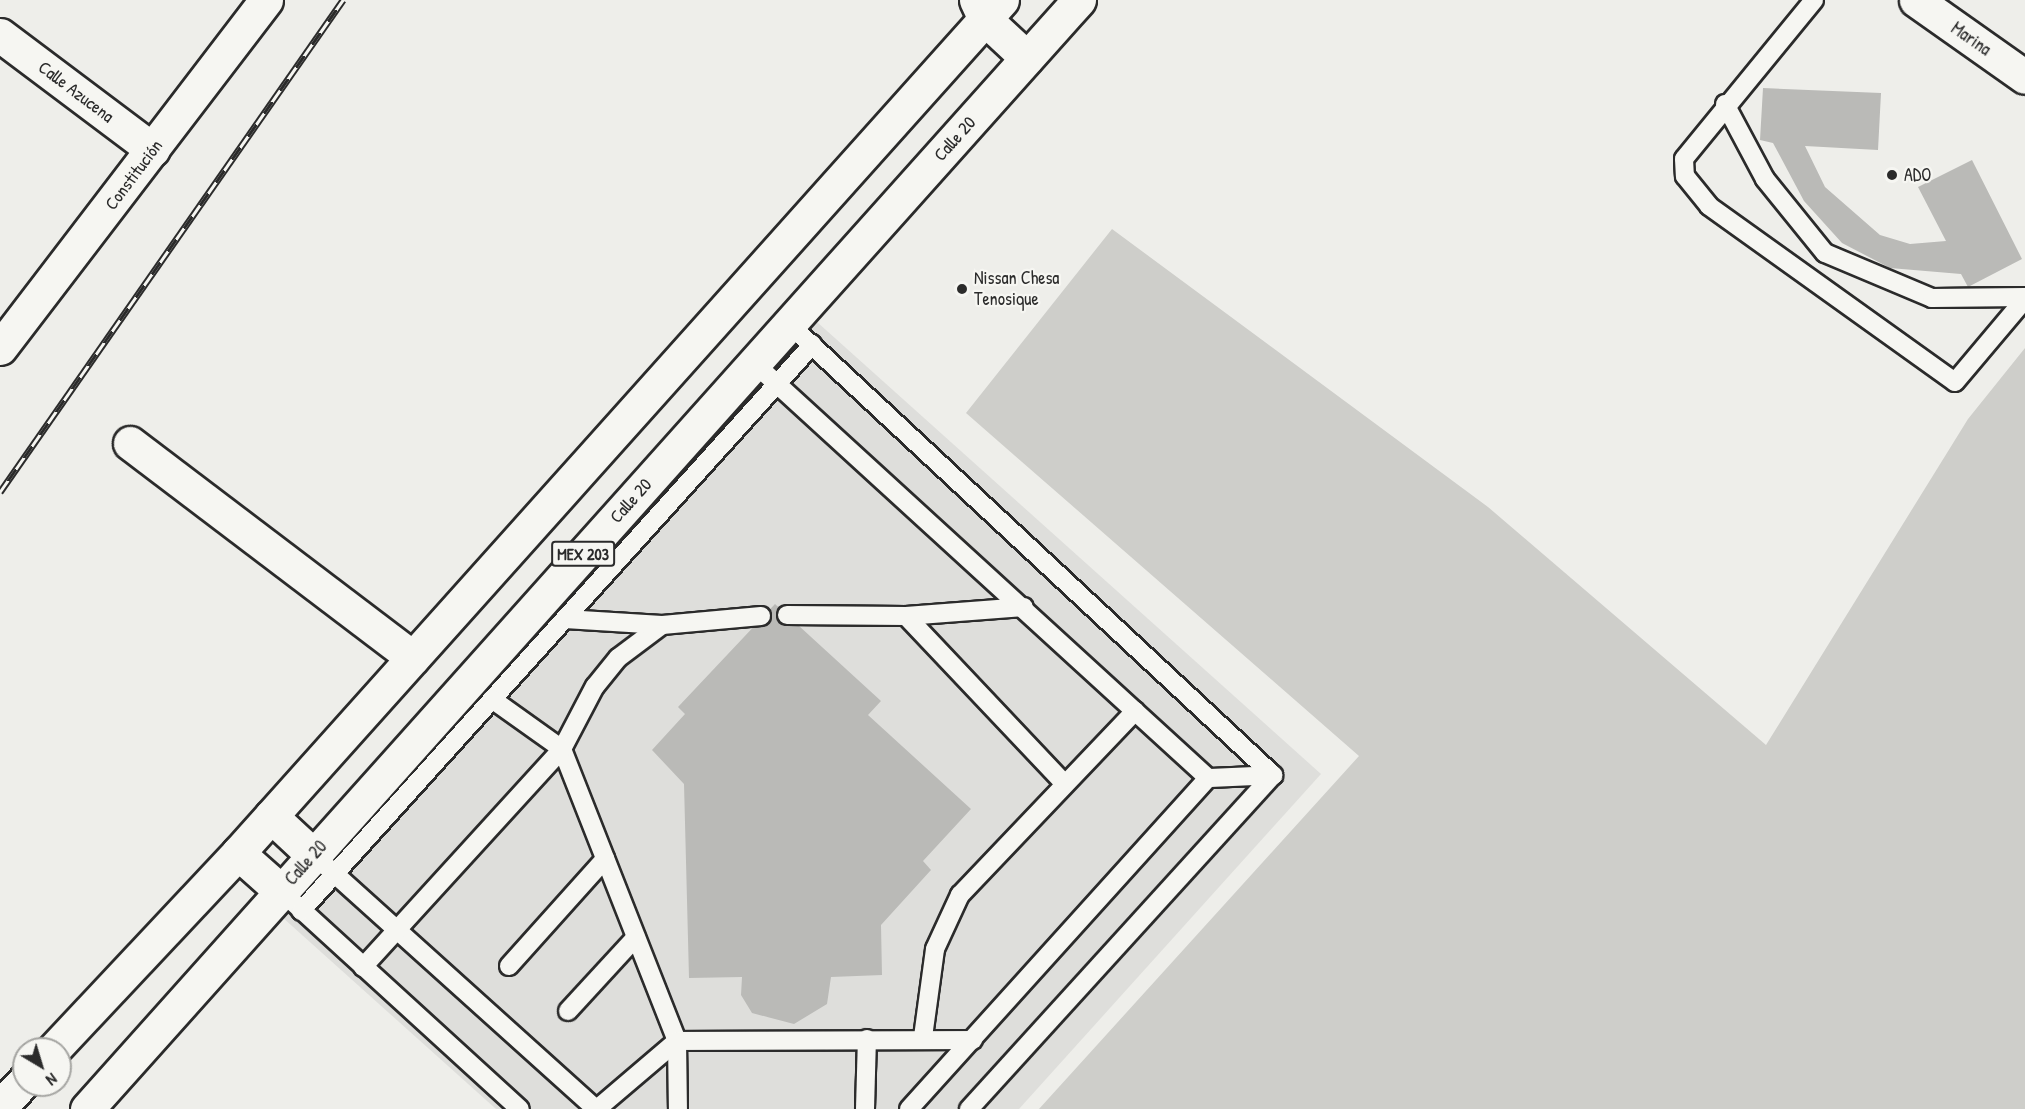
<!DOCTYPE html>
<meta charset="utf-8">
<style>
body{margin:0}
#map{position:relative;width:2025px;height:1109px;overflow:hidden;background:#eeeeea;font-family:"Patrick Hand",sans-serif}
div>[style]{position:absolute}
.built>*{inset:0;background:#dededb}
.green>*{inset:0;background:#cececa}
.building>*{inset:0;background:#babab7}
.roads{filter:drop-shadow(2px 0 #2b2b2b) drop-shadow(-2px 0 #2b2b2b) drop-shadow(0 2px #2b2b2b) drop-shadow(0 -2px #2b2b2b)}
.lane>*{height:18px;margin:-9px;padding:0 9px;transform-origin:9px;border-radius:9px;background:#f6f6f2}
.street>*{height:33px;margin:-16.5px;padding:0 16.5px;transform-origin:16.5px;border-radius:16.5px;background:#f6f6f2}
.secondary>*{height:33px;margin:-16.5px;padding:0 16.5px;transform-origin:16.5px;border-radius:16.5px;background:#f6f6f2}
.primary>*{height:33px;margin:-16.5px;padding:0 16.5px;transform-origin:16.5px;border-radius:16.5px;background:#f6f6f2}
.rail>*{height:7px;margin-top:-3.5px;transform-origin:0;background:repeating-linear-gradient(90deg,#f6f6f2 0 14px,#2b2b2b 0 28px);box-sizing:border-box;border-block:2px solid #2b2b2b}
.dots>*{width:16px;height:16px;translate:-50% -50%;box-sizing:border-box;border:3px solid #f6f6f2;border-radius:50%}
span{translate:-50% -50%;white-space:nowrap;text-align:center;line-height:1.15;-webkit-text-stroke:4.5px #f6f6f2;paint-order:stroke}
.shield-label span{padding:2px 4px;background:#f6f6f2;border:2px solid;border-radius:4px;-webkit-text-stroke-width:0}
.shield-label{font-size:16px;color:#2b2b2b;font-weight:700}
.street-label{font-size:18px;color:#2b2b2b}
.poi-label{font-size:18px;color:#2b2b2b}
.left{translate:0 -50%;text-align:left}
.north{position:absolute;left:12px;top:1037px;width:60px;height:60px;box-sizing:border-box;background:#f6f6f2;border:2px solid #a5a5a2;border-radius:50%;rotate:142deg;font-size:16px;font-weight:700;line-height:24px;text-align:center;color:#2b2b2b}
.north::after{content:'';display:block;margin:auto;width:21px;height:27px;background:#2b2b2b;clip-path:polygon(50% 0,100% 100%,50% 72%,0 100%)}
</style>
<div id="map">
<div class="built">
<div style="clip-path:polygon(807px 313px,1321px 774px,1019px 1109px,496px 1109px,272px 908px)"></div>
</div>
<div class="green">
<div style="clip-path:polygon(1112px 229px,1488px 507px,1766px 745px,1968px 419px,2025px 348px,2025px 1109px,1039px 1109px,1359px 756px,966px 413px)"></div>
</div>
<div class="building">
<div style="clip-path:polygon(1763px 88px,1881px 93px,1878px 150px,1805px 146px,1825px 187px,1880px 235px,1910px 244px,1946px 241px,1918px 187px,1972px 160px,2022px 259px,1968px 287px,1961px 274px,1890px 268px,1842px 243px,1804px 201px,1773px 143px,1760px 140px)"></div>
<div style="clip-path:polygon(775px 604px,881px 701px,868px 715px,971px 809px,923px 861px,931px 870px,881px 925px,882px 975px,831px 977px,827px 1004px,794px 1024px,752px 1013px,741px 995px,742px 977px,689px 978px,684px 784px,652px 750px,685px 714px,678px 707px)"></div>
</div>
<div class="roads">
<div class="lane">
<div style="left:1814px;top:0;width:205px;rotate:129.3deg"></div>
<div style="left:1684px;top:159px;width:17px;rotate:87deg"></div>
<div style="left:1685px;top:176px;width:38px;rotate:51deg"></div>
<div style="left:1709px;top:206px;width:302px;rotate:35.6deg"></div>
<div style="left:1955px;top:382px;width:109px;rotate:-49.9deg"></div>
<div style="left:1725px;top:104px;width:85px;rotate:61.9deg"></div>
<div style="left:1765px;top:179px;width:95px;rotate:51deg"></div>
<div style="left:1825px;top:253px;width:116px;rotate:22.8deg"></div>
<div style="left:1932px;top:298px;width:93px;rotate:-0.6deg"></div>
<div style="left:789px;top:324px;width:662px;rotate:42.98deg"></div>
<div style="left:1273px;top:775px;width:452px;rotate:132.3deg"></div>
<div style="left:754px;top:363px;width:615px;rotate:42.43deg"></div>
<div style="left:1208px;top:778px;width:65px;rotate:-2.6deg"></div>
<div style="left:787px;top:615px;width:119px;rotate:0.5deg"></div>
<div style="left:906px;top:616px;width:118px;rotate:-4.4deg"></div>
<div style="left:761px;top:616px;width:99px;rotate:174.8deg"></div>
<div style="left:662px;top:625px;width:55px;rotate:143.1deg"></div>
<div style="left:618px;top:658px;width:36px;rotate:129deg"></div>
<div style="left:595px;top:686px;width:71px;rotate:117.6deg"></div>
<div style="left:562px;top:749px;width:314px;rotate:68.5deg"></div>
<div style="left:677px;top:1041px;width:296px;rotate:-0.2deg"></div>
<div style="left:906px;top:616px;width:231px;rotate:46.6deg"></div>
<div style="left:565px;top:619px;width:97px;rotate:3.5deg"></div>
<div style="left:326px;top:866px;width:363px;rotate:42deg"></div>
<div style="left:293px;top:902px;width:307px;rotate:42.4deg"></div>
<div style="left:301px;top:911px;width:763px;rotate:-47.92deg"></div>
<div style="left:509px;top:966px;width:144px;rotate:-48.1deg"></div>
<div style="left:363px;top:967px;width:295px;rotate:-47.6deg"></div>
<div style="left:562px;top:749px;width:86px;rotate:-144.5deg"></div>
<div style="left:568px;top:1011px;width:100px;rotate:-47.4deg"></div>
<div style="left:923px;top:1037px;width:89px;rotate:-82.2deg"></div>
<div style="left:935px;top:949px;width:60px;rotate:-65.2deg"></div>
<div style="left:960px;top:895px;width:254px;rotate:-46.4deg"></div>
<div style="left:677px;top:1041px;width:68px;rotate:89.2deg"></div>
<div style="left:597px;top:1109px;width:105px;rotate:-40.4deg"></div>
<div style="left:865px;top:1109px;width:70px;rotate:-88.4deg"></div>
<div style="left:909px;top:1109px;width:446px;rotate:-47.9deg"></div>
</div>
<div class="street">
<div style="left:976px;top:0;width:21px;rotate:65deg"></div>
<div style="left:985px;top:19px;width:57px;rotate:42.9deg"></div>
<div style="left:1916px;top:0;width:133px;rotate:35.2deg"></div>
<div style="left:0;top:35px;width:191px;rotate:36.9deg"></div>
<div style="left:130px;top:443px;width:355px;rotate:37.2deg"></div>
</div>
<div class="secondary">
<div style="left:0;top:348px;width:438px;rotate:-52.6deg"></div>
</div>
<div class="primary">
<div style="left:271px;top:816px;width:57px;rotate:42.9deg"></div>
<div style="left:238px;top:853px;width:57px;rotate:41.5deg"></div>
<div style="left:54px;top:1049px;width:269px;rotate:-46.8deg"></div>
<div style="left:238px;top:853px;width:1145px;rotate:-48.15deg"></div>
<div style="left:0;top:1107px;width:35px;rotate:-47deg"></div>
<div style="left:87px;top:1109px;width:1488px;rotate:-48.19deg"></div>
</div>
</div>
<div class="rail">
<div style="left:0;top:492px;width:600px;rotate:-55.12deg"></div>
</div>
<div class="dots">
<div style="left:1892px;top:175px;background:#2b2b2b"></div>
<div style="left:962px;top:289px;background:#2b2b2b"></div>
</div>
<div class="shield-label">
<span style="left:583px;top:554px">MEX 203</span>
</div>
<div class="street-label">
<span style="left:1971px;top:39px;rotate:35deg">Marina</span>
<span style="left:76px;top:92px;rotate:37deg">Calle Azucena</span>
<span style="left:955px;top:139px;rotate:-48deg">Calle 20</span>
<span style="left:134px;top:175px;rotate:-53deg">Constitución</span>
<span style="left:631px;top:501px;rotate:-48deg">Calle 20</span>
<span style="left:306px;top:863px;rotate:-48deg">Calle 20</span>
</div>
<div class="poi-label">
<span class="left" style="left:1904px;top:175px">ADO</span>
<span class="left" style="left:974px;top:289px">Nissan Chesa<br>Tenosique</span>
</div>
<div class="north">N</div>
</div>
